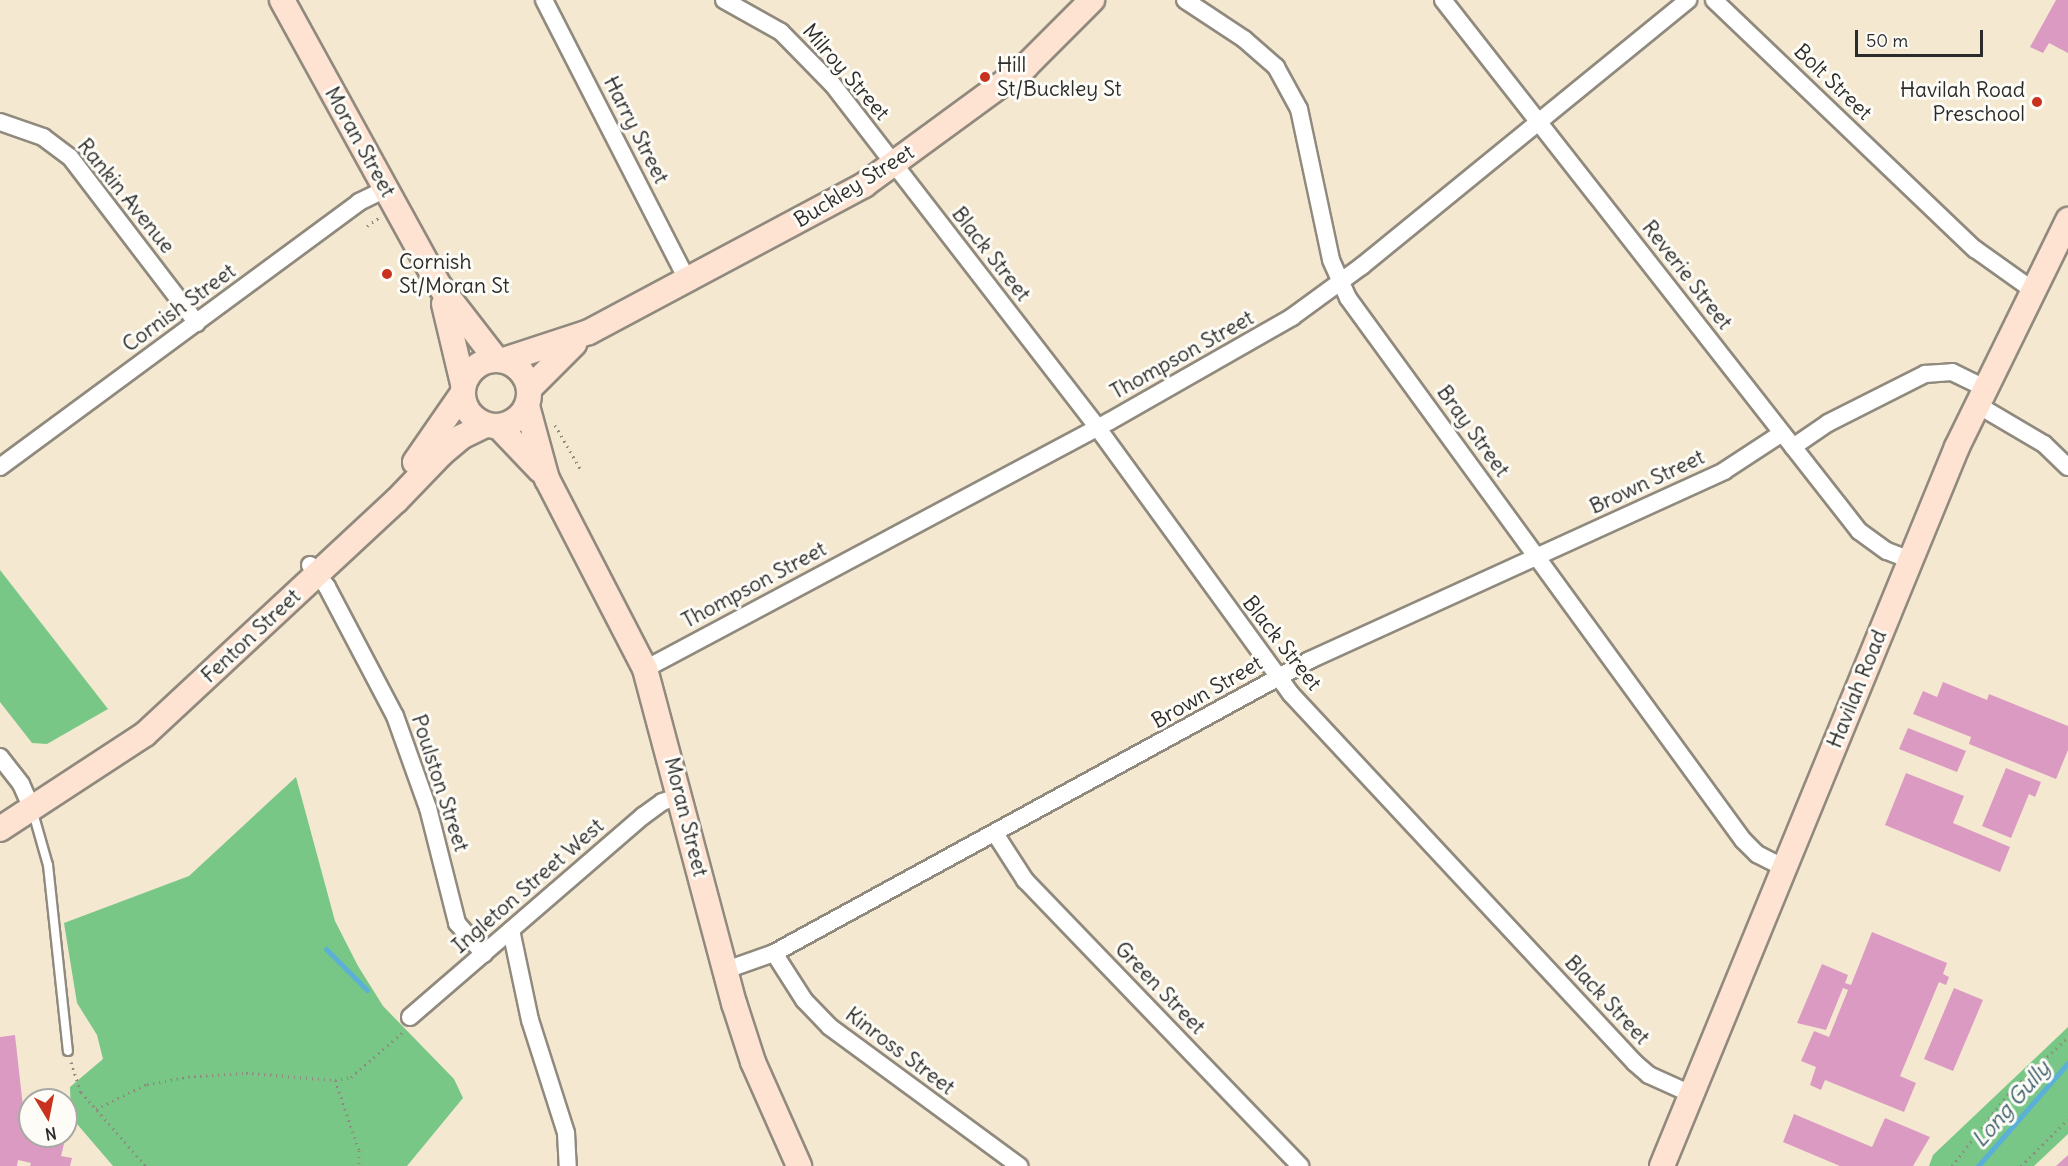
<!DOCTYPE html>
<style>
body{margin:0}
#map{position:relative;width:2068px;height:1166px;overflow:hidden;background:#f5e8d1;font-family:Delius,sans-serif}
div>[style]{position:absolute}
.green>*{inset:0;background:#79c787}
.stream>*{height:5px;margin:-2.5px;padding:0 2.5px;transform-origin:2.5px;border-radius:2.5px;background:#5ab0d6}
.building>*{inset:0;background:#db9ac2}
.path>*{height:3px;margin-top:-1.5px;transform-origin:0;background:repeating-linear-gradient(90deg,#908a7e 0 1.5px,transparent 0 6px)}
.roads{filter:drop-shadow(2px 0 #908a7e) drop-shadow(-2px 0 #908a7e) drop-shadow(0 2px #908a7e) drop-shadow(0 -2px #908a7e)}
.lane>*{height:8px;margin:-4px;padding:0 4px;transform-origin:4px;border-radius:4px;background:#fff}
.street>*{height:16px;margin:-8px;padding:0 8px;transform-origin:8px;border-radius:8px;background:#fff}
.secondary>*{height:24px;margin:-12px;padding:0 12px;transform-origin:12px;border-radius:12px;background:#fee3d2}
.secondary>.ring{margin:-12px;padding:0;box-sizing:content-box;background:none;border:24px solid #fee3d2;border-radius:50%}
.dots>*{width:16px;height:16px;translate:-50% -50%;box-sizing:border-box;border:3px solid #fdfcf7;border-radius:50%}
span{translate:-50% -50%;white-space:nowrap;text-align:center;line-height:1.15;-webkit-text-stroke:6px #fdfcf7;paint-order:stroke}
.poi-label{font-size:21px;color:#2b2b2b}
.left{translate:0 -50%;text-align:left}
.right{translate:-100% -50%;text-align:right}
.street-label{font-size:21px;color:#2b2b2b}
.water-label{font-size:22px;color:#3e606f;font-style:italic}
.north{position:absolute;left:18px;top:1088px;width:60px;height:60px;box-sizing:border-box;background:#fdfcf7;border:2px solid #a9a8a5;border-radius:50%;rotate:170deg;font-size:16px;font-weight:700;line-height:24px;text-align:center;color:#2b2b2b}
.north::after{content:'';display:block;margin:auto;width:21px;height:27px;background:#c8321e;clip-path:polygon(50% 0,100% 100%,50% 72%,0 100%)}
.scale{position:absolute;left:1855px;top:30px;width:128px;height:27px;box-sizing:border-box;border:3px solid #2b2b2b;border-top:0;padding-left:8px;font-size:18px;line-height:21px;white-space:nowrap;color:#2b2b2b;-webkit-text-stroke:4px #fdfcf7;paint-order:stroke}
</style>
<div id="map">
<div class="green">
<div style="clip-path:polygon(0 570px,108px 709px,47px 744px,32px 743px,0 702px)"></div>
<div style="clip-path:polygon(296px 777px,335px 921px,358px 966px,383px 1006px,454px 1079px,463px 1098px,407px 1166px,113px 1166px,71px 1117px,70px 1087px,103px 1059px,97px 1035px,77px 1003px,64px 923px,189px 876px)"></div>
<div style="clip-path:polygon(2068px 1027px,2068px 1134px,2034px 1166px,1929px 1166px,1933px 1155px)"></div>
</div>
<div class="stream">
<div style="left:326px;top:949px;width:58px;rotate:45deg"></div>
<div style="left:1978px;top:1166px;width:137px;rotate:-48.9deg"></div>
</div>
<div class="building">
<div style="clip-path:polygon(2056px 0,2068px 0,2068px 53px,2049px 43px,2043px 53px,2030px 47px)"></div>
<div style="clip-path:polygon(1943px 682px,1987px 700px,1989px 694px,2068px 726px,2068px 750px,2056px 779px,1969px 744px,1971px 737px,1913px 714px,1923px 691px,1937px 697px)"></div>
<div style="clip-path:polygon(1908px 728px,1966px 751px,1957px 772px,1899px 749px)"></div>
<div style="clip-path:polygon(2006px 768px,2041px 782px,2035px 797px,2029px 794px,2011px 838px,1982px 826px)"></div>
<div style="clip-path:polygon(1906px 773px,1964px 796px,1953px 823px,2010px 847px,2000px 872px,1885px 825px)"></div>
<div style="clip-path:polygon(1872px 932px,1947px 963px,1943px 974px,1949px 977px,1946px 985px,1939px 982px,1900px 1076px,1916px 1083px,1904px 1112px,1825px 1080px,1821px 1090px,1810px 1085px,1816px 1067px,1801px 1061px,1814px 1031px,1829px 1037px,1848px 990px,1843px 988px,1826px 1030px,1797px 1023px,1822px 964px,1848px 975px,1845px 983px,1851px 985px)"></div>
<div style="clip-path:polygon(1954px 988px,1983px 1000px,1953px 1071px,1924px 1059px)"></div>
<div style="clip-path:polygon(15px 1035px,23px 1107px,29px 1108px,30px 1136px,66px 1136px,61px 1156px,72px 1158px,70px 1166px,30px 1166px,31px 1163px,18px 1160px,17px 1166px,0 1166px,0 1037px)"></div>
<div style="clip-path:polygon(1794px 1114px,1872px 1147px,1885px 1118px,1930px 1137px,1913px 1166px,1840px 1166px,1783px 1142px)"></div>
<div style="clip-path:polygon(2068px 1155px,2068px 1166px,2056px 1166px)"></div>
</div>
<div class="path">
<div style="left:367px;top:226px;width:16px;rotate:-35deg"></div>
<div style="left:555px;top:425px;width:54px;rotate:60.1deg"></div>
<div style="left:71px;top:1062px;width:32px;rotate:72deg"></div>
<div style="left:81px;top:1092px;width:98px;rotate:48.7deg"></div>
<div style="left:335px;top:1080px;width:74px;rotate:71.1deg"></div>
<div style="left:359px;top:1150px;width:16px;rotate:90deg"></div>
<div style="left:96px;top:1109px;width:57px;rotate:-26.1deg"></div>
<div style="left:147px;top:1084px;width:48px;rotate:-9.7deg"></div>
<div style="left:194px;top:1076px;width:52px;rotate:-3.3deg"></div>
<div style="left:246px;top:1073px;width:89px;rotate:4.5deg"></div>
<div style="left:335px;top:1080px;width:16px;rotate:-11deg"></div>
<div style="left:351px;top:1077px;width:69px;rotate:-40.9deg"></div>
<div style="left:1952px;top:1166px;width:91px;rotate:-52.1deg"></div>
<div style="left:2008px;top:1094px;width:83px;rotate:-43.5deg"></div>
<div style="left:2021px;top:1166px;width:66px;rotate:-45deg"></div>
</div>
<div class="roads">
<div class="lane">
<div style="left:32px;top:809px;width:58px;rotate:74.1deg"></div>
<div style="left:48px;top:865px;width:187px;rotate:83.9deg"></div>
</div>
<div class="street">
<div style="left:544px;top:0;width:316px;rotate:62.9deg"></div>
<div style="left:724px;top:0;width:65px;rotate:29.3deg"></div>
<div style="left:781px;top:32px;width:74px;rotate:45.5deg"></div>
<div style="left:833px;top:85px;width:432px;rotate:52.3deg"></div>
<div style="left:1097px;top:427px;width:330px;rotate:54deg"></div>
<div style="left:1291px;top:694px;width:504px;rotate:47.01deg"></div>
<div style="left:1635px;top:1063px;width:18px;rotate:41deg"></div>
<div style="left:1649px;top:1075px;width:46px;rotate:24.3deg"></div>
<div style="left:1185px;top:0;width:71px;rotate:33.5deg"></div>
<div style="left:1244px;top:39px;width:43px;rotate:41.2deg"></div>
<div style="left:1276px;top:67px;width:48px;rotate:61.3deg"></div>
<div style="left:1299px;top:109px;width:154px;rotate:78deg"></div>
<div style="left:1331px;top:260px;width:42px;rotate:65.9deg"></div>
<div style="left:1348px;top:298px;width:671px;rotate:53.92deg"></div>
<div style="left:1743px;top:840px;width:20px;rotate:45deg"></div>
<div style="left:1757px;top:854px;width:30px;rotate:27deg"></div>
<div style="left:1443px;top:0;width:675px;rotate:51.92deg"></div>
<div style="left:1859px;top:531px;width:34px;rotate:36deg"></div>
<div style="left:1887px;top:551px;width:25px;rotate:21deg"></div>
<div style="left:1714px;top:0;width:361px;rotate:43.7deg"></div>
<div style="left:1975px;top:249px;width:69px;rotate:35.5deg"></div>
<div style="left:0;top:122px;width:46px;rotate:19.2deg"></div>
<div style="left:43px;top:137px;width:34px;rotate:37deg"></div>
<div style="left:70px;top:157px;width:209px;rotate:52.6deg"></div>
<div style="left:1976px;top:404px;width:79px;rotate:30.5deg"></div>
<div style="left:2044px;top:444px;width:33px;rotate:44deg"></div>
<div style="left:1793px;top:447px;width:42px;rotate:-34.4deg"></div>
<div style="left:1828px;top:423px;width:109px;rotate:-26.8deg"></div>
<div style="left:1925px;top:374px;width:27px;rotate:-4deg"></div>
<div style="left:1952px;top:372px;width:34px;rotate:26deg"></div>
<div style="left:0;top:467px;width:446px;rotate:-36.4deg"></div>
<div style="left:359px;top:202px;width:30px;rotate:-26deg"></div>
<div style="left:310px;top:565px;width:28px;rotate:52deg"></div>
<div style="left:327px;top:587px;width:146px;rotate:62.2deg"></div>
<div style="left:395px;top:716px;width:98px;rotate:70.3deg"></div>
<div style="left:428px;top:808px;width:119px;rotate:75.8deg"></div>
<div style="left:457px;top:923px;width:41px;rotate:48.9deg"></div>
<div style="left:645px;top:669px;width:527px;rotate:-28.07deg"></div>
<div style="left:1110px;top:421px;width:210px;rotate:-29.7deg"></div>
<div style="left:1292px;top:317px;width:87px;rotate:-36.1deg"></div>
<div style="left:1362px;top:266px;width:421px;rotate:-39.2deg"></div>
<div style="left:0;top:757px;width:34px;rotate:52deg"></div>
<div style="left:21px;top:784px;width:27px;rotate:66deg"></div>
<div style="left:996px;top:835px;width:54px;rotate:57.2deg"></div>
<div style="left:1025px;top:880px;width:397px;rotate:46.1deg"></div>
<div style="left:511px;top:930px;width:92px;rotate:78.1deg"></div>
<div style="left:530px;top:1020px;width:119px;rotate:72.3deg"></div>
<div style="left:566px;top:1133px;width:33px;rotate:87deg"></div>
<div style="left:774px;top:953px;width:56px;rotate:57.4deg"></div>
<div style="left:804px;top:1000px;width:37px;rotate:46deg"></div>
<div style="left:830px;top:1027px;width:235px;rotate:36.3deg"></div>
<div style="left:726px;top:970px;width:51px;rotate:-19.5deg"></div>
<div style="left:774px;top:953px;width:611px;rotate:-28.66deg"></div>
<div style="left:1310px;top:660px;width:455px;rotate:-24.5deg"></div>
<div style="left:1724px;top:471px;width:69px;rotate:-33.2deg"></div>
<div style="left:410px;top:1017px;width:308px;rotate:-40.8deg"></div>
<div style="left:643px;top:816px;width:24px;rotate:-36deg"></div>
<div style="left:662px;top:802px;width:20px;rotate:-18deg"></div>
</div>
<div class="secondary">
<div style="left:282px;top:0;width:324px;rotate:61.2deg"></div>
<div style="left:438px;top:284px;width:95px;rotate:52.3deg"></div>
<div style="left:444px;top:304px;width:82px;rotate:76.6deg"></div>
<div class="ring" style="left:463px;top:360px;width:42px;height:42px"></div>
<div style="left:504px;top:360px;width:89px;rotate:-18.2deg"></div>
<div style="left:589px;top:332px;width:312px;rotate:-28.1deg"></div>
<div style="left:864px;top:185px;width:200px;rotate:-36.2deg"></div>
<div style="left:1025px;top:67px;width:95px;rotate:-45deg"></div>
<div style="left:529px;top:389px;width:64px;rotate:-45deg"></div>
<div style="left:527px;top:406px;width:76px;rotate:74.7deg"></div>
<div style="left:547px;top:479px;width:214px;rotate:62.7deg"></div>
<div style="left:645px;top:669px;width:346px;rotate:75.1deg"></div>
<div style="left:734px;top:1003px;width:62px;rotate:72.1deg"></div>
<div style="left:753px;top:1062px;width:114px;rotate:66.1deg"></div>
<div style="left:498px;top:426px;width:61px;rotate:46.3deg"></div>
<div style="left:415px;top:462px;width:83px;rotate:-55.3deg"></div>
<div style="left:0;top:829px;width:173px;rotate:-33.2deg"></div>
<div style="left:145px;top:734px;width:342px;rotate:-42.9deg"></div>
<div style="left:396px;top:501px;width:65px;rotate:-46.2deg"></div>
<div style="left:441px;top:454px;width:26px;rotate:-40deg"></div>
<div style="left:461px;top:437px;width:28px;rotate:-26deg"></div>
<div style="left:1662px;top:1166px;width:777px;rotate:-67.69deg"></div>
<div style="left:1957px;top:447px;width:253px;rotate:-63.9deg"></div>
</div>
</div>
<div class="dots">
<div style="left:985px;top:77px;background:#c8321e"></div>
<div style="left:2037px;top:102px;background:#c8321e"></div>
<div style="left:387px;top:274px;background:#c8321e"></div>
</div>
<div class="poi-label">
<span class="left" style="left:997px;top:77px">Hill<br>St/Buckley St</span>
<span class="right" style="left:2025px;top:102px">Havilah Road<br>Preschool</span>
<span class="left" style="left:399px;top:274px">Cornish<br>St/Moran St</span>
</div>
<div class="street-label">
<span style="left:846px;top:72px;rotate:49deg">Milroy Street</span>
<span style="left:1833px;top:82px;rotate:44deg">Bolt Street</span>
<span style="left:636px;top:130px;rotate:63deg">Harry Street</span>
<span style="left:360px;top:142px;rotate:61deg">Moran Street</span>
<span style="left:854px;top:186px;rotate:-32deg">Buckley Street</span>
<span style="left:126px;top:196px;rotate:51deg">Rankin Avenue</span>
<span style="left:991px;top:254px;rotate:52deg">Black Street</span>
<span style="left:1687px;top:275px;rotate:52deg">Reverie Street</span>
<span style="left:179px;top:308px;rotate:-36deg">Cornish Street</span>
<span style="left:1182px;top:355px;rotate:-29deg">Thompson Street</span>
<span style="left:1473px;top:431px;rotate:54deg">Bray Street</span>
<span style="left:1647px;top:482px;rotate:-25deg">Brown Street</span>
<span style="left:754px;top:585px;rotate:-28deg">Thompson Street</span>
<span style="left:251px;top:636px;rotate:-43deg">Fenton Street</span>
<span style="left:1282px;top:643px;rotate:52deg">Black Street</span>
<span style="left:1857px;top:689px;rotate:-68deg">Havilah Road</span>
<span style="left:1207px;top:692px;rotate:-30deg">Brown Street</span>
<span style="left:440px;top:783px;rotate:72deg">Poulston Street</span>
<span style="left:686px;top:817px;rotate:76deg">Moran Street</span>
<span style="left:528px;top:886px;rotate:-41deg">Ingleton Street West</span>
<span style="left:1160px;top:988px;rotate:46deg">Green Street</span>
<span style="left:1607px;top:1000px;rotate:47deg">Black Street</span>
<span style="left:900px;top:1051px;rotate:37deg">Kinross Street</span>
</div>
<div class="water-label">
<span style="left:2011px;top:1104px;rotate:-49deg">Long Gully</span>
</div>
<div class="north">N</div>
<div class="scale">50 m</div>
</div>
